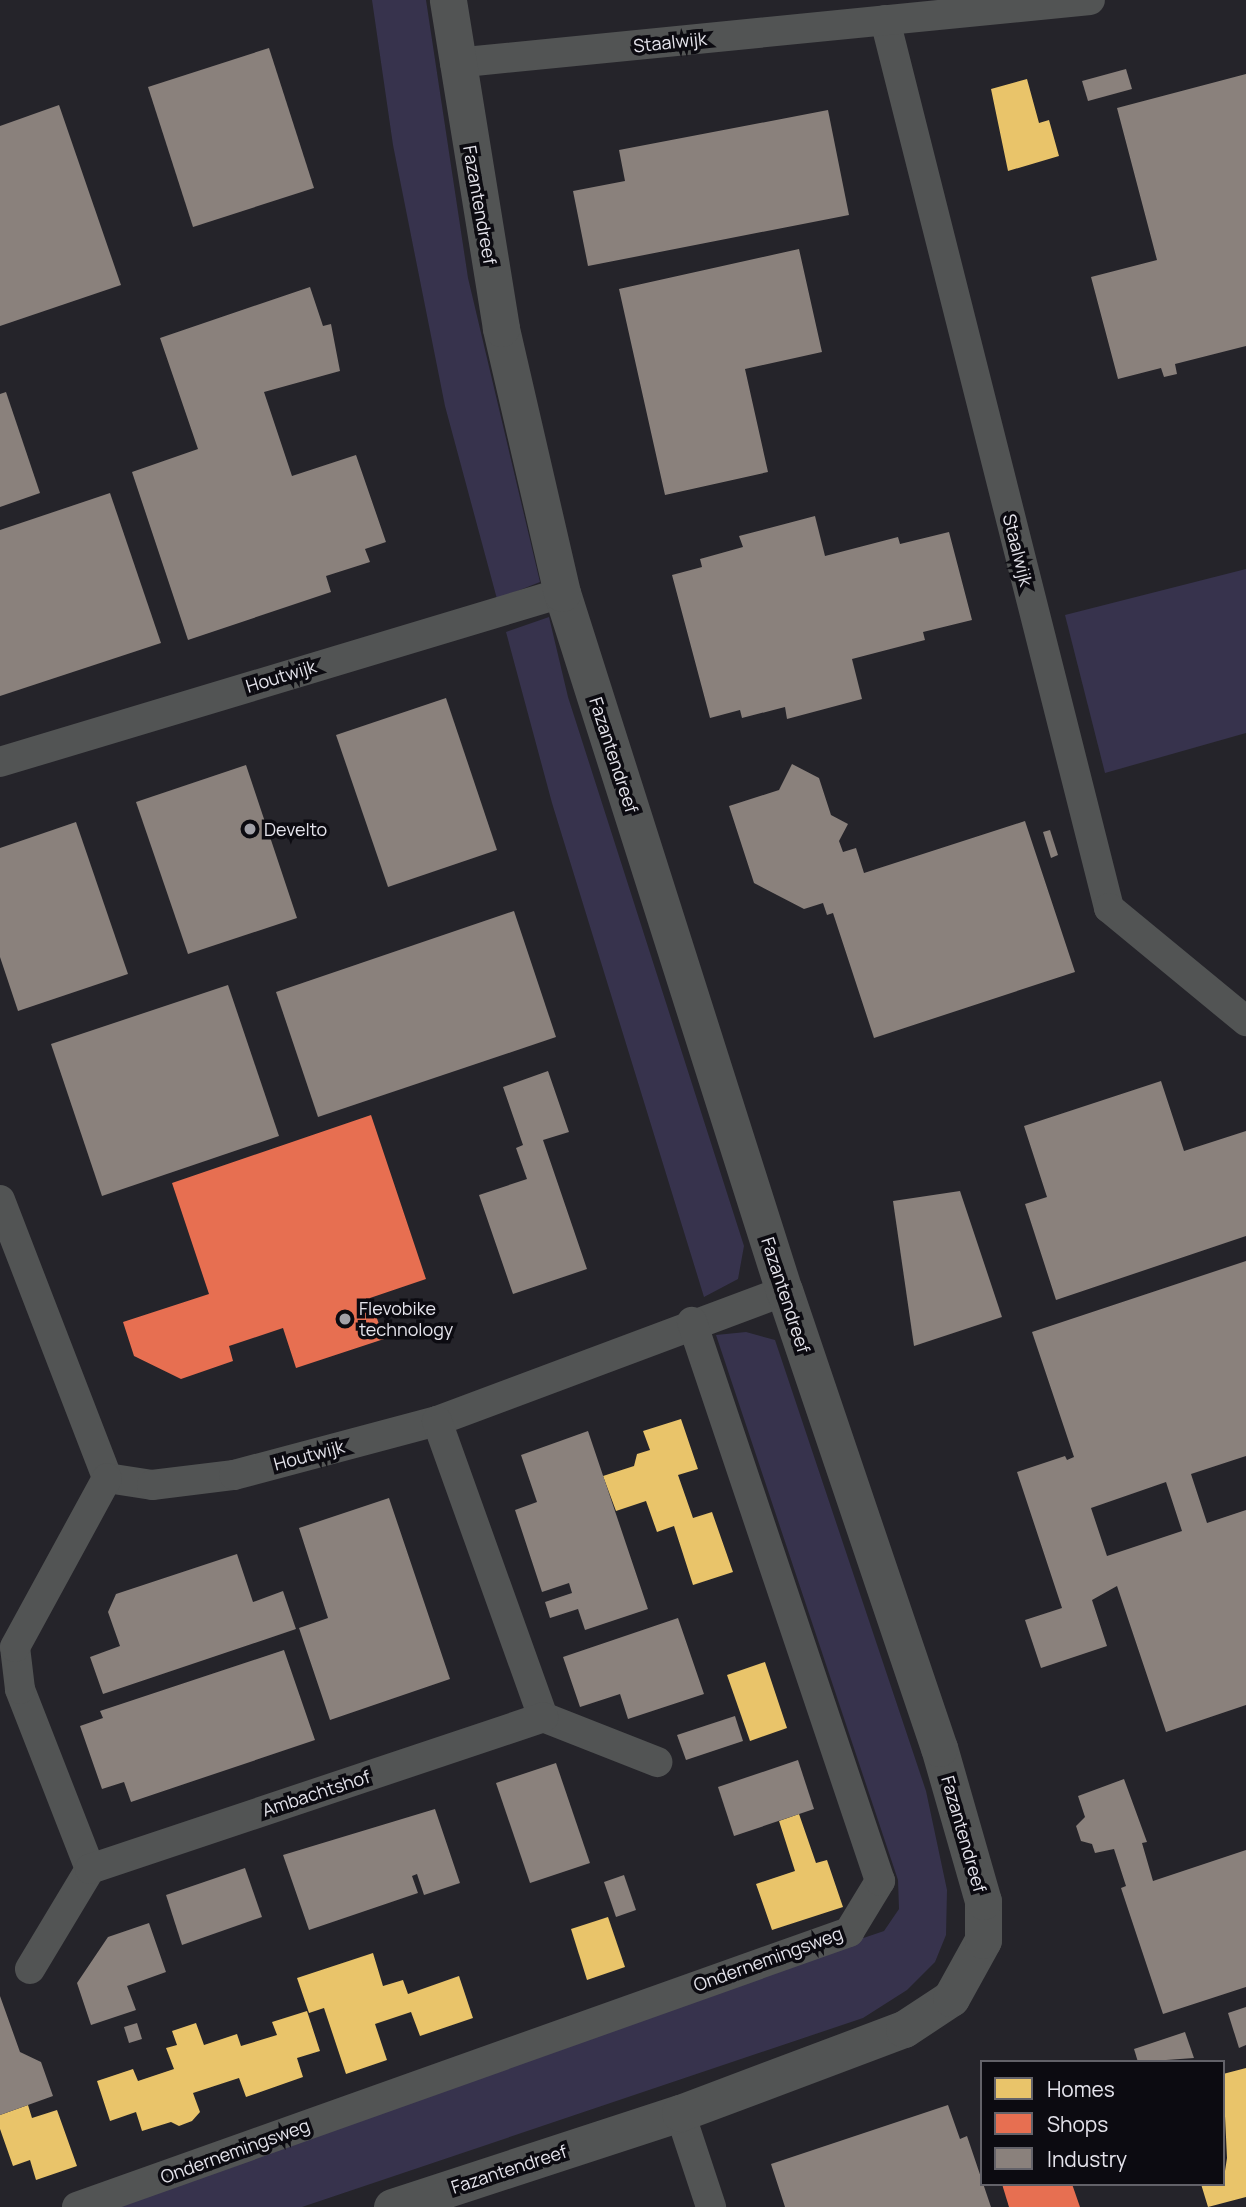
<!DOCTYPE html>
<style>
body{margin:0}
#map{position:relative;width:1246px;height:2207px;overflow:hidden;background:#25242a;font-family:Manrope,sans-serif}
div>[style]{position:absolute}
.green>*{inset:0;background:#37334d}
.homes>*{inset:0;background:#e9c46a}
.shops>*{inset:0;background:#e76f51}
.industry>*{inset:0;background:#8a817c}
.minor>*{height:30px;margin:-15px;padding:0 15px;transform-origin:15px;border-radius:15px;background:#525454}
.tertiary>*{height:37px;margin:-18.5px;padding:0 18.5px;transform-origin:18.5px;border-radius:18.5px;background:#525454}
.dots>*{width:19px;height:19px;translate:-50% -50%;box-sizing:border-box;border:4px solid #0c0b11;border-radius:50%}
span{translate:-50% -50%;white-space:nowrap;text-align:center;line-height:1.15;-webkit-text-stroke:7px #0c0b11;paint-order:stroke}
.street-label{font-size:18px;color:#e5e4ec}
.poi-label{font-size:18px;color:#e5e4ec}
.left{translate:0 -50%;text-align:left}
.legend{position:absolute;left:980px;top:2060px;width:245px;height:126px;box-sizing:border-box;background:#0c0b11;border:2px solid #636269;margin:0;padding:9px 12px;list-style:none;font-size:21px;color:#e5e4ec}
.legend li{display:flex;align-items:center;gap:14px;height:35px}
.legend b{width:35px;border:2px solid #636269}
</style>
<div id="map">
<div class="green">
<div style="clip-path:polygon(372px 0,426px 0,468px 278px,540px 582px,497px 599px,445px 406px,393px 145px)"></div>
<div style="clip-path:polygon(1246px 569px,1246px 733px,1105px 773px,1065px 615px)"></div>
<div style="clip-path:polygon(549px 617px,568px 697px,744px 1246px,738px 1279px,704px 1297px,552px 803px,506px 632px)"></div>
<div style="clip-path:polygon(746px 1332px,775px 1340px,926px 1791px,947px 1890px,946px 1935px,935px 1962px,907px 1990px,863px 2018px,302px 2207px,72px 2207px,884px 1931px,899px 1909px,898px 1880px,716px 1335px)"></div>
</div>
<div class="homes">
<div style="clip-path:polygon(1027px 79px,1039px 123px,1049px 120px,1059px 156px,1008px 171px,991px 89px)"></div>
<div style="clip-path:polygon(681px 1419px,698px 1469px,678px 1475px,693px 1518px,712px 1512px,733px 1572px,693px 1585px,674px 1526px,657px 1532px,646px 1501px,616px 1511px,603px 1476px,634px 1466px,637px 1454px,650px 1450px,643px 1431px)"></div>
<div style="clip-path:polygon(765px 1662px,787px 1728px,750px 1741px,727px 1675px)"></div>
<div style="clip-path:polygon(799px 1814px,816px 1863px,827px 1860px,843px 1907px,772px 1930px,756px 1884px,795px 1871px,779px 1821px)"></div>
<div style="clip-path:polygon(608px 1917px,625px 1967px,587px 1980px,571px 1929px)"></div>
<div style="clip-path:polygon(373px 1953px,383px 1986px,403px 1980px,408px 1994px,459px 1976px,473px 2018px,420px 2036px,411px 2012px,375px 2024px,387px 2060px,346px 2074px,324px 2008px,309px 2013px,297px 1978px)"></div>
<div style="clip-path:polygon(307px 2011px,320px 2051px,297px 2058px,303px 2077px,246px 2097px,239px 2078px,193px 2093px,200px 2112px,192px 2121px,179px 2126px,171px 2122px,142px 2131px,136px 2112px,110px 2121px,97px 2081px,133px 2069px,138px 2081px,174px 2069px,166px 2048px,177px 2045px,172px 2031px,196px 2023px,204px 2045px,237px 2034px,241px 2046px,277px 2035px,272px 2022px)"></div>
<div style="clip-path:polygon(1246px 2068px,1246px 2197px,1208px 2207px,1201px 2184px,1223px 2184px,1227px 2158px,1223px 2074px)"></div>
<div style="clip-path:polygon(28px 2105px,32px 2118px,57px 2110px,77px 2166px,36px 2180px,30px 2160px,13px 2166px,0 2129px,0 2115px)"></div>
</div>
<div class="shops">
<div style="clip-path:polygon(371px 1115px,426px 1279px,370px 1298px,384px 1339px,296px 1368px,283px 1328px,229px 1346px,233px 1361px,181px 1379px,134px 1356px,123px 1322px,209px 1294px,172px 1183px)"></div>
<div style="clip-path:polygon(1002px 2184px,1072px 2184px,1080px 2207px,1009px 2207px)"></div>
</div>
<div class="industry">
<div style="clip-path:polygon(269px 48px,314px 188px,193px 227px,148px 87px)"></div>
<div style="clip-path:polygon(1126px 69px,1132px 89px,1088px 101px,1082px 81px)"></div>
<div style="clip-path:polygon(1246px 74px,1246px 346px,1175px 364px,1177px 374px,1164px 377px,1161px 368px,1118px 379px,1091px 277px,1157px 260px,1117px 108px)"></div>
<div style="clip-path:polygon(59px 105px,121px 285px,0 326px,0 126px)"></div>
<div style="clip-path:polygon(828px 110px,849px 215px,588px 266px,573px 191px,625px 181px,619px 150px)"></div>
<div style="clip-path:polygon(799px 249px,822px 352px,745px 369px,768px 472px,665px 495px,619px 289px)"></div>
<div style="clip-path:polygon(310px 287px,323px 326px,331px 324px,340px 371px,264px 392px,292px 476px,356px 455px,386px 542px,365px 549px,370px 562px,326px 576px,331px 592px,188px 640px,132px 472px,198px 449px,160px 338px)"></div>
<div style="clip-path:polygon(6px 392px,40px 493px,0 507px,0 394px)"></div>
<div style="clip-path:polygon(110px 493px,161px 643px,0 696px,0 530px)"></div>
<div style="clip-path:polygon(815px 516px,825px 556px,898px 537px,900px 544px,949px 532px,972px 620px,923px 632px,925px 640px,852px 659px,862px 699px,787px 719px,785px 707px,742px 718px,740px 710px,710px 718px,672px 575px,702px 567px,700px 559px,743px 547px,739px 536px)"></div>
<div style="clip-path:polygon(446px 698px,497px 850px,388px 887px,336px 735px)"></div>
<div style="clip-path:polygon(792px 764px,819px 778px,831px 815px,848px 824px,839px 841px,843px 852px,856px 848px,864px 873px,1025px 821px,1075px 972px,874px 1038px,833px 913px,827px 915px,823px 903px,804px 909px,754px 883px,729px 806px,779px 790px)"></div>
<div style="clip-path:polygon(246px 765px,297px 918px,188px 954px,136px 802px)"></div>
<div style="clip-path:polygon(76px 822px,128px 974px,18px 1011px,0 957px,0 848px)"></div>
<div style="clip-path:polygon(1050px 830px,1058px 855px,1051px 858px,1043px 832px)"></div>
<div style="clip-path:polygon(514px 911px,556px 1037px,318px 1117px,276px 992px)"></div>
<div style="clip-path:polygon(228px 985px,279px 1136px,102px 1196px,51px 1044px)"></div>
<div style="clip-path:polygon(548px 1071px,569px 1132px,543px 1140px,587px 1269px,513px 1294px,479px 1195px,527px 1179px,516px 1148px,523px 1145px,503px 1087px)"></div>
<div style="clip-path:polygon(1161px 1081px,1184px 1151px,1246px 1131px,1246px 1236px,1056px 1300px,1025px 1204px,1047px 1197px,1024px 1126px)"></div>
<div style="clip-path:polygon(960px 1191px,1002px 1317px,914px 1346px,893px 1201px)"></div>
<div style="clip-path:polygon(evenodd,1246px 1261px,1246px 1456px,1191px 1474px,1207px 1523px,1246px 1510px,1246px 1705px,1166px 1732px,1117px 1586px,1092px 1600px,1107px 1646px,1041px 1668px,1025px 1620px,1062px 1608px,1017px 1472px,1065px 1456px,1067px 1460px,1074px 1457px,1032px 1332px,1246px 1261px,1166px 1482px,1182px 1531px,1107px 1556px,1091px 1508px,1166px 1482px)"></div>
<div style="clip-path:polygon(588px 1431px,648px 1609px,585px 1630px,578px 1609px,550px 1618px,545px 1602px,572px 1593px,569px 1583px,542px 1592px,515px 1510px,537px 1502px,521px 1455px)"></div>
<div style="clip-path:polygon(389px 1498px,450px 1679px,330px 1720px,299px 1628px,328px 1618px,299px 1528px)"></div>
<div style="clip-path:polygon(237px 1554px,253px 1602px,283px 1591px,296px 1629px,103px 1694px,90px 1657px,120px 1646px,108px 1612px,116px 1594px)"></div>
<div style="clip-path:polygon(678px 1618px,704px 1694px,628px 1719px,620px 1694px,580px 1707px,563px 1657px)"></div>
<div style="clip-path:polygon(284px 1650px,315px 1740px,131px 1802px,124px 1782px,102px 1789px,80px 1726px,103px 1718px,100px 1711px)"></div>
<div style="clip-path:polygon(735px 1716px,743px 1741px,686px 1760px,677px 1735px)"></div>
<div style="clip-path:polygon(798px 1760px,814px 1809px,734px 1836px,718px 1787px)"></div>
<div style="clip-path:polygon(556px 1763px,590px 1863px,530px 1883px,496px 1783px)"></div>
<div style="clip-path:polygon(1124px 1779px,1147px 1842px,1142px 1843px,1153px 1881px,1246px 1850px,1246px 1987px,1163px 2014px,1121px 1888px,1126px 1886px,1114px 1849px,1095px 1853px,1092px 1844px,1081px 1841px,1076px 1826px,1085px 1817px,1078px 1796px)"></div>
<div style="clip-path:polygon(435px 1809px,460px 1883px,424px 1895px,417px 1874px,412px 1876px,418px 1893px,309px 1930px,283px 1855px)"></div>
<div style="clip-path:polygon(245px 1868px,262px 1917px,182px 1945px,166px 1895px)"></div>
<div style="clip-path:polygon(624px 1875px,636px 1910px,616px 1917px,604px 1882px)"></div>
<div style="clip-path:polygon(149px 1923px,166px 1972px,127px 1986px,136px 2010px,91px 2025px,77px 1983px,108px 1937px)"></div>
<div style="clip-path:polygon(0 1996px,20px 2052px,41px 2062px,53px 2096px,0 2115px)"></div>
<div style="clip-path:polygon(1246px 2007px,1246px 2045px,1239px 2048px,1228px 2013px)"></div>
<div style="clip-path:polygon(137px 2023px,142px 2039px,129px 2043px,124px 2027px)"></div>
<div style="clip-path:polygon(1185px 2032px,1194px 2058px,1138px 2062px,1134px 2049px)"></div>
<div style="clip-path:polygon(948px 2105px,960px 2139px,967px 2136px,991px 2207px,785px 2207px,771px 2164px)"></div>
</div>
<div class="minor">
<div style="left:885px;top:20px;width:916px;rotate:75.84deg"></div>
<div style="left:1109px;top:908px;width:178px;rotate:39.5deg"></div>
<div style="left:455px;top:63px;width:638px;rotate:-5.67deg"></div>
<div style="left:0;top:762px;width:587px;rotate:-16.74deg"></div>
<div style="left:0;top:1200px;width:298px;rotate:68.9deg"></div>
<div style="left:107px;top:1478px;width:46px;rotate:8.8deg"></div>
<div style="left:152px;top:1485px;width:83px;rotate:-7deg"></div>
<div style="left:234px;top:1475px;width:210px;rotate:-14.9deg"></div>
<div style="left:437px;top:1421px;width:371px;rotate:-20.5deg"></div>
<div style="left:437px;top:1421px;width:314px;rotate:70.3deg"></div>
<div style="left:543px;top:1717px;width:123px;rotate:21.5deg"></div>
<div style="left:90px;top:1869px;width:193px;rotate:-111.3deg"></div>
<div style="left:20px;top:1689px;width:42px;rotate:-96.8deg"></div>
<div style="left:15px;top:1647px;width:192px;rotate:-61.4deg"></div>
<div style="left:30px;top:1969px;width:117px;rotate:-59deg"></div>
<div style="left:90px;top:1869px;width:478px;rotate:-18.5deg"></div>
<div style="left:680px;top:2113px;width:99px;rotate:71.7deg"></div>
<div style="left:77px;top:2207px;width:820px;rotate:-19.61deg"></div>
<div style="left:849px;top:1932px;width:60px;rotate:-58.7deg"></div>
<div style="left:880px;top:1881px;width:590px;rotate:-108.59deg"></div>
</div>
<div class="tertiary">
<div style="left:392px;top:2207px;width:303px;rotate:-18.1deg"></div>
<div style="left:680px;top:2113px;width:239px;rotate:-20.6deg"></div>
<div style="left:904px;top:2029px;width:56px;rotate:-33.4deg"></div>
<div style="left:951px;top:1998px;width:66px;rotate:-61.1deg"></div>
<div style="left:983px;top:1940px;width:39px;rotate:-90deg"></div>
<div style="left:983px;top:1901px;width:159px;rotate:-106deg"></div>
<div style="left:939px;top:1748px;width:483px;rotate:-108.7deg"></div>
<div style="left:784px;top:1291px;width:732px;rotate:-107.64deg"></div>
<div style="left:562px;top:593px;width:272px;rotate:-103deg"></div>
<div style="left:501px;top:328px;width:332px;rotate:-99.2deg"></div>
</div>
<div class="dots">
<div style="left:250px;top:829px;background:#a2a1a8"></div>
<div style="left:345px;top:1319px;background:#a2a1a8"></div>
</div>
<div class="street-label">
<span style="left:670px;top:42px;rotate:-6deg">Staalwijk</span>
<span style="left:480px;top:205px;rotate:80deg">Fazantendreef</span>
<span style="left:1018px;top:550px;rotate:76deg">Staalwijk</span>
<span style="left:281px;top:676px;rotate:-17deg">Houtwijk</span>
<span style="left:614px;top:755px;rotate:72deg">Fazantendreef</span>
<span style="left:786px;top:1295px;rotate:72deg">Fazantendreef</span>
<span style="left:309px;top:1455px;rotate:-15deg">Houtwijk</span>
<span style="left:316px;top:1793px;rotate:-18deg">Ambachtshof</span>
<span style="left:964px;top:1834px;rotate:74deg">Fazantendreef</span>
<span style="left:768px;top:1959px;rotate:-20deg">Ondernemingsweg</span>
<span style="left:235px;top:2151px;rotate:-20deg">Ondernemingsweg</span>
<span style="left:509px;top:2169px;rotate:-18deg">Fazantendreef</span>
</div>
<div class="poi-label">
<span class="left" style="left:264px;top:829px">Develto</span>
<span class="left" style="left:359px;top:1319px">Flevobike<br>technology</span>
</div>
<ul class="legend">
<li><b style="height:19px;background:#e9c46a"></b>Homes</li>
<li><b style="height:19px;background:#e76f51"></b>Shops</li>
<li><b style="height:19px;background:#8a817c"></b>Industry</li>
</ul>
</div>
